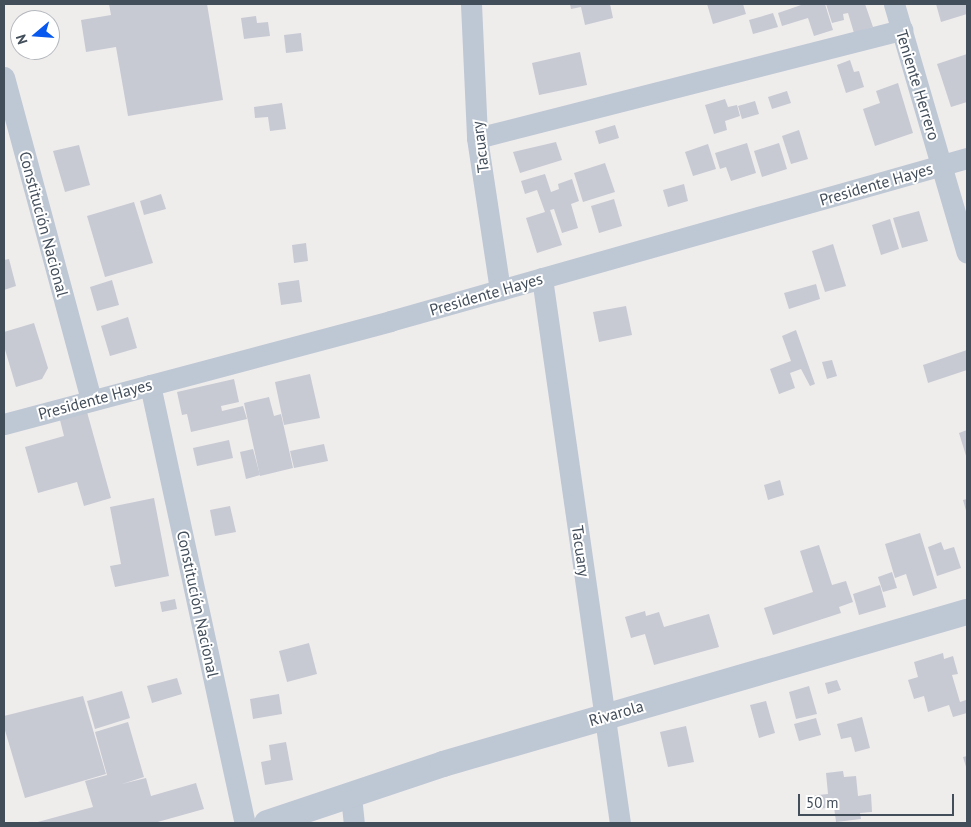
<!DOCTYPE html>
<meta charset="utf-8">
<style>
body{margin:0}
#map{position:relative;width:971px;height:827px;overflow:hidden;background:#efecec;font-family:"PT Sans",sans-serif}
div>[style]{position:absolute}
.building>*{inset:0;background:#c7cad3}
.minor>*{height:21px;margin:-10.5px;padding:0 10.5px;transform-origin:10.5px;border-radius:10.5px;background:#bec7d4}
.tertiary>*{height:26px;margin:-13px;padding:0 13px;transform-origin:13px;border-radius:13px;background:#bec7d4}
span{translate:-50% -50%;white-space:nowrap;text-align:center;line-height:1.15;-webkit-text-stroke:4px #fff;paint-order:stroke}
.street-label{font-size:16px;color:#434e5b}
.frame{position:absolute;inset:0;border:5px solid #434e5b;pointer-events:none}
.north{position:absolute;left:10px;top:10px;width:50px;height:50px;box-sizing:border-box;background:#fff;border:1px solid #b4b8bd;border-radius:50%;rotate:252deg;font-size:14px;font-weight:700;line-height:20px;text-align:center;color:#434e5b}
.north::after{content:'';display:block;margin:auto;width:18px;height:22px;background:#0658ef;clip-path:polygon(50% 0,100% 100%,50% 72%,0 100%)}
.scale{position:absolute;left:798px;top:794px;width:156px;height:22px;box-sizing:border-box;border:2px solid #434e5b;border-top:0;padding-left:6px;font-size:15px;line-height:18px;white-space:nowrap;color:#434e5b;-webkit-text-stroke:4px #fff;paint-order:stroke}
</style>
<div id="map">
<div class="building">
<div style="clip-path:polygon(109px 4px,207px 4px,223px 100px,128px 116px,116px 47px,86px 52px,81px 20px,111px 15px)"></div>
<div style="clip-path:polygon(570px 4px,610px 4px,613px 18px,585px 25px,581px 7px,571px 9px)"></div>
<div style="clip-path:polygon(707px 4px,743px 4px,746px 14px,713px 24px)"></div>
<div style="clip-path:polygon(804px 4px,825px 4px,833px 30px,814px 36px,808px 18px,782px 26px,778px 13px)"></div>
<div style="clip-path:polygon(826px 4px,865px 4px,873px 27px,854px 33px,848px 13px,843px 14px,844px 20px,832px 23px)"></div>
<div style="clip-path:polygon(936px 4px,967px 4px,967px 14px,941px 22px)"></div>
<div style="clip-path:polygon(773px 13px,778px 27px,753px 34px,749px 20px)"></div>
<div style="clip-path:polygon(256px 16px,257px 23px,268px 22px,270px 36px,244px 39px,241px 18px)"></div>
<div style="clip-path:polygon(301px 33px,303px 51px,286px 53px,284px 35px)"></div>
<div style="clip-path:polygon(580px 52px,587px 85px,539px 95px,532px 63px)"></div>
<div style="clip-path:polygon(967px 54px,967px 102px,951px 107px,937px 64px)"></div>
<div style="clip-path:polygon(850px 60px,854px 72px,859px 71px,864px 87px,846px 93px,837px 65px)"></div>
<div style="clip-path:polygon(898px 83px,913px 133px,875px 146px,863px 109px,880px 103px,876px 91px)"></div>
<div style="clip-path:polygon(787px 91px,791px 103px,772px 109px,768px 97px)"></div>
<div style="clip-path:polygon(725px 99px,728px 107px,737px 105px,740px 116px,725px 121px,727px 130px,714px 134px,705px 105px)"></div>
<div style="clip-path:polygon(755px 101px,759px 114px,742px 119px,738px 106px)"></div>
<div style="clip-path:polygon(282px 103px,286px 129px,270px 131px,268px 117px,255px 118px,254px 107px)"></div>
<div style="clip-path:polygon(615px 125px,619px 138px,599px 144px,595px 131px)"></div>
<div style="clip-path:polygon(799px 130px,808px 159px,791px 164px,782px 136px)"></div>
<div style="clip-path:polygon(556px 142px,562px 160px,520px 173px,513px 152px)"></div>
<div style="clip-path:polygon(747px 143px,756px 173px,731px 181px,726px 167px,720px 169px,715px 153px)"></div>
<div style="clip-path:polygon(779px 143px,787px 169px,762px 177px,754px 151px)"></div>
<div style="clip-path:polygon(708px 144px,716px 169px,693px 176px,685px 152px)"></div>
<div style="clip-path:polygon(79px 145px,90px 185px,65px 192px,53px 151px)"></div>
<div style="clip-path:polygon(605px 163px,615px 192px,583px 202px,574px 173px)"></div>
<div style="clip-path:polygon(545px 174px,551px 192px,559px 189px,558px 184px,572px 179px,579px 201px,571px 204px,578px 228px,562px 233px,554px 209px,550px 210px,562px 245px,537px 253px,526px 218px,545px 212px,537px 190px,525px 194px,521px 181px)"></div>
<div style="clip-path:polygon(684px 184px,688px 201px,668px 207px,663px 190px)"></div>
<div style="clip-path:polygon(161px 194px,166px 209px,144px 215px,140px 201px)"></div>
<div style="clip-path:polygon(614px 199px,622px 226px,599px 233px,591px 206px)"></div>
<div style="clip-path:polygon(134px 202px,153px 263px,105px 277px,87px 216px)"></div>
<div style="clip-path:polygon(919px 211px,928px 241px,902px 248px,893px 218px)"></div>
<div style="clip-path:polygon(890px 219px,899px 249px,881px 255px,872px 225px)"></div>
<div style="clip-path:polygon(306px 243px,308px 261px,294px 263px,292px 245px)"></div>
<div style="clip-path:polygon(833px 244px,846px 286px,825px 292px,812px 251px)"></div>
<div style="clip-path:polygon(9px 259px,16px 286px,4px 290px,4px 260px)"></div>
<div style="clip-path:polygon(112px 280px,119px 305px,97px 311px,90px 287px)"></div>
<div style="clip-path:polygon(299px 280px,302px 302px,281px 305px,278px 283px)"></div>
<div style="clip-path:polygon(816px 284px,820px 299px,789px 309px,784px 293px)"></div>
<div style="clip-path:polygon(626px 306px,632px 335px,599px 342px,593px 312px)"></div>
<div style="clip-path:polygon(128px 317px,137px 348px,110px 356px,101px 326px)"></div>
<div style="clip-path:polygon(34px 323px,48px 368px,42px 379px,16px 387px,4px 346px,4px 332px)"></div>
<div style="clip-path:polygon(796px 330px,815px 384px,810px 386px,801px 369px,790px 373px,795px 388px,779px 394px,770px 369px,791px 361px,782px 336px)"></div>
<div style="clip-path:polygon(967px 350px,967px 370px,928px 383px,923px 365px)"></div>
<div style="clip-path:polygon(832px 360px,837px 376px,827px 379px,822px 362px)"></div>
<div style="clip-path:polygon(310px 374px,320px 418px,284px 425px,275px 382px)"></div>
<div style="clip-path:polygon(234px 379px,239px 402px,221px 406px,222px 411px,243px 406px,247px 419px,191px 432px,187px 414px,182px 415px,177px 392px)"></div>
<div style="clip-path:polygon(269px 397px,274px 416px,281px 414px,293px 468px,260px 476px,244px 403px)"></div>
<div style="clip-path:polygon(87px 412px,111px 498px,84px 506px,77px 482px,38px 493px,25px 447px,64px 436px,60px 420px)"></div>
<div style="clip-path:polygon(967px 430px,967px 459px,959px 433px)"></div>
<div style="clip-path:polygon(229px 440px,233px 458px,197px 466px,193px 448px)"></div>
<div style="clip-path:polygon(324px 444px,328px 461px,294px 468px,290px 451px)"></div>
<div style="clip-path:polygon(253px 449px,260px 475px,246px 479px,240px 452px)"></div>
<div style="clip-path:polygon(780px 480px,784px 495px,768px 500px,764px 485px)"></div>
<div style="clip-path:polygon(154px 498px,169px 576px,115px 587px,110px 566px,121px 564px,110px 507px)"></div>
<div style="clip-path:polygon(967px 499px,967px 514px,963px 500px)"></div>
<div style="clip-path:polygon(230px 506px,236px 532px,215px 536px,210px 510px)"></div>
<div style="clip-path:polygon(920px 533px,937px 588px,913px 596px,906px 574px,895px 578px,885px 544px)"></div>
<div style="clip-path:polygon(941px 542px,944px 550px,954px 547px,961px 568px,937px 576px,928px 547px)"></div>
<div style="clip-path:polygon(819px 545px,832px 585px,846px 581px,853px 602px,839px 607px,841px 613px,773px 635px,764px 608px,813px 592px,800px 551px)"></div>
<div style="clip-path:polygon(892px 572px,897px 588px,883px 592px,878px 577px)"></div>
<div style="clip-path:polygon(880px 585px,886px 607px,859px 615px,853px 594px)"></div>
<div style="clip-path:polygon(175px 599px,177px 609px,162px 612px,160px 602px)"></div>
<div style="clip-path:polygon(645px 611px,646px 616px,659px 612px,664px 627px,709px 614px,719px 647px,654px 665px,645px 634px,631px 638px,625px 617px)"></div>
<div style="clip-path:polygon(309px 643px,317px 674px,287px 682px,279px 651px)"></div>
<div style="clip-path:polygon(943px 653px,944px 659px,953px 656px,958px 674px,952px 675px,960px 702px,966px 700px,967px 704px,967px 713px,953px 717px,949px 705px,928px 712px,924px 696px,914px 699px,908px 680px,918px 677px,914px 662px)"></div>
<div style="clip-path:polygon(177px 678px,182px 694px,152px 703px,147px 686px)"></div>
<div style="clip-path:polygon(837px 680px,841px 690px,828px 694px,825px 683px)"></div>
<div style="clip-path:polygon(809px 686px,817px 714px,796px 719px,789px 692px)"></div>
<div style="clip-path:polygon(122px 691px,130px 718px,95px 729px,87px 701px)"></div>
<div style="clip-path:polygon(279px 694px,282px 714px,253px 719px,250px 699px)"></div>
<div style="clip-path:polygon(83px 696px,106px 774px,25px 798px,4px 727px,4px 716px)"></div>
<div style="clip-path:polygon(766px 701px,775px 733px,759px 738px,750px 705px)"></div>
<div style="clip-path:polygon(862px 717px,870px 748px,855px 752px,851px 737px,841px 739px,837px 724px)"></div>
<div style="clip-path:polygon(816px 718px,821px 735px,799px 741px,794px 724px)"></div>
<div style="clip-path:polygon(128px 722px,144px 777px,122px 784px,146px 778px,151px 796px,196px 783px,204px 809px,154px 823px,34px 823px,93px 807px,85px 781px,107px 775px,95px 732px)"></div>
<div style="clip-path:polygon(686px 726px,694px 762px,668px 767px,660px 732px)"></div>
<div style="clip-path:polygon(286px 742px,293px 780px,265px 785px,261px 762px,271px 760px,269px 745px)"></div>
<div style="clip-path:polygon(967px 756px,967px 770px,963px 757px)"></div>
<div style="clip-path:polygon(843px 771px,844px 777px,856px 776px,858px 796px,871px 794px,872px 812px,860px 813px,861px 819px,836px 822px,834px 807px,809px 810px,808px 796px,828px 794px,826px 773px)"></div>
</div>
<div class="minor">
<div style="left:471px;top:4px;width:134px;rotate:87.4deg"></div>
<div style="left:477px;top:138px;width:154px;rotate:81.4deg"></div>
<div style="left:894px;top:4px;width:259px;rotate:73.7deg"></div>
<div style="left:4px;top:77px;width:335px;rotate:74.9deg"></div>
<div style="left:477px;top:138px;width:439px;rotate:-14.3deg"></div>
<div style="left:542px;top:278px;width:551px;rotate:81.86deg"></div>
<div style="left:150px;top:385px;width:448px;rotate:77.8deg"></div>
<div style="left:4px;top:424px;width:400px;rotate:-14.9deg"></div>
<div style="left:390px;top:321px;width:600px;rotate:-15.77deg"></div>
<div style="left:351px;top:796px;width:27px;rotate:84deg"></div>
</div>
<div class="tertiary">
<div style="left:267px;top:823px;width:186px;rotate:-18.5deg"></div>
<div style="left:443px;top:764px;width:546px;rotate:-16.18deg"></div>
</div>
<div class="street-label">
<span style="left:918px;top:85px;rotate:73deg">Teniente Herrero</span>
<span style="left:480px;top:147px;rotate:-97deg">Tacuary</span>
<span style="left:876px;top:184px;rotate:-16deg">Presidente Hayes</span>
<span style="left:44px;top:224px;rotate:75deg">Constitución Nacional</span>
<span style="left:486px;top:294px;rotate:-16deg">Presidente Hayes</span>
<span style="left:95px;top:399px;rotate:-15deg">Presidente Hayes</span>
<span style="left:581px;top:551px;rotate:82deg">Tacuary</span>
<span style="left:198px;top:604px;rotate:78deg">Constitución Nacional</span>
<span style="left:616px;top:713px;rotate:-16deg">Rivarola</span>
</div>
<div class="frame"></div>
<div class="north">N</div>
<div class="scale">50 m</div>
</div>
